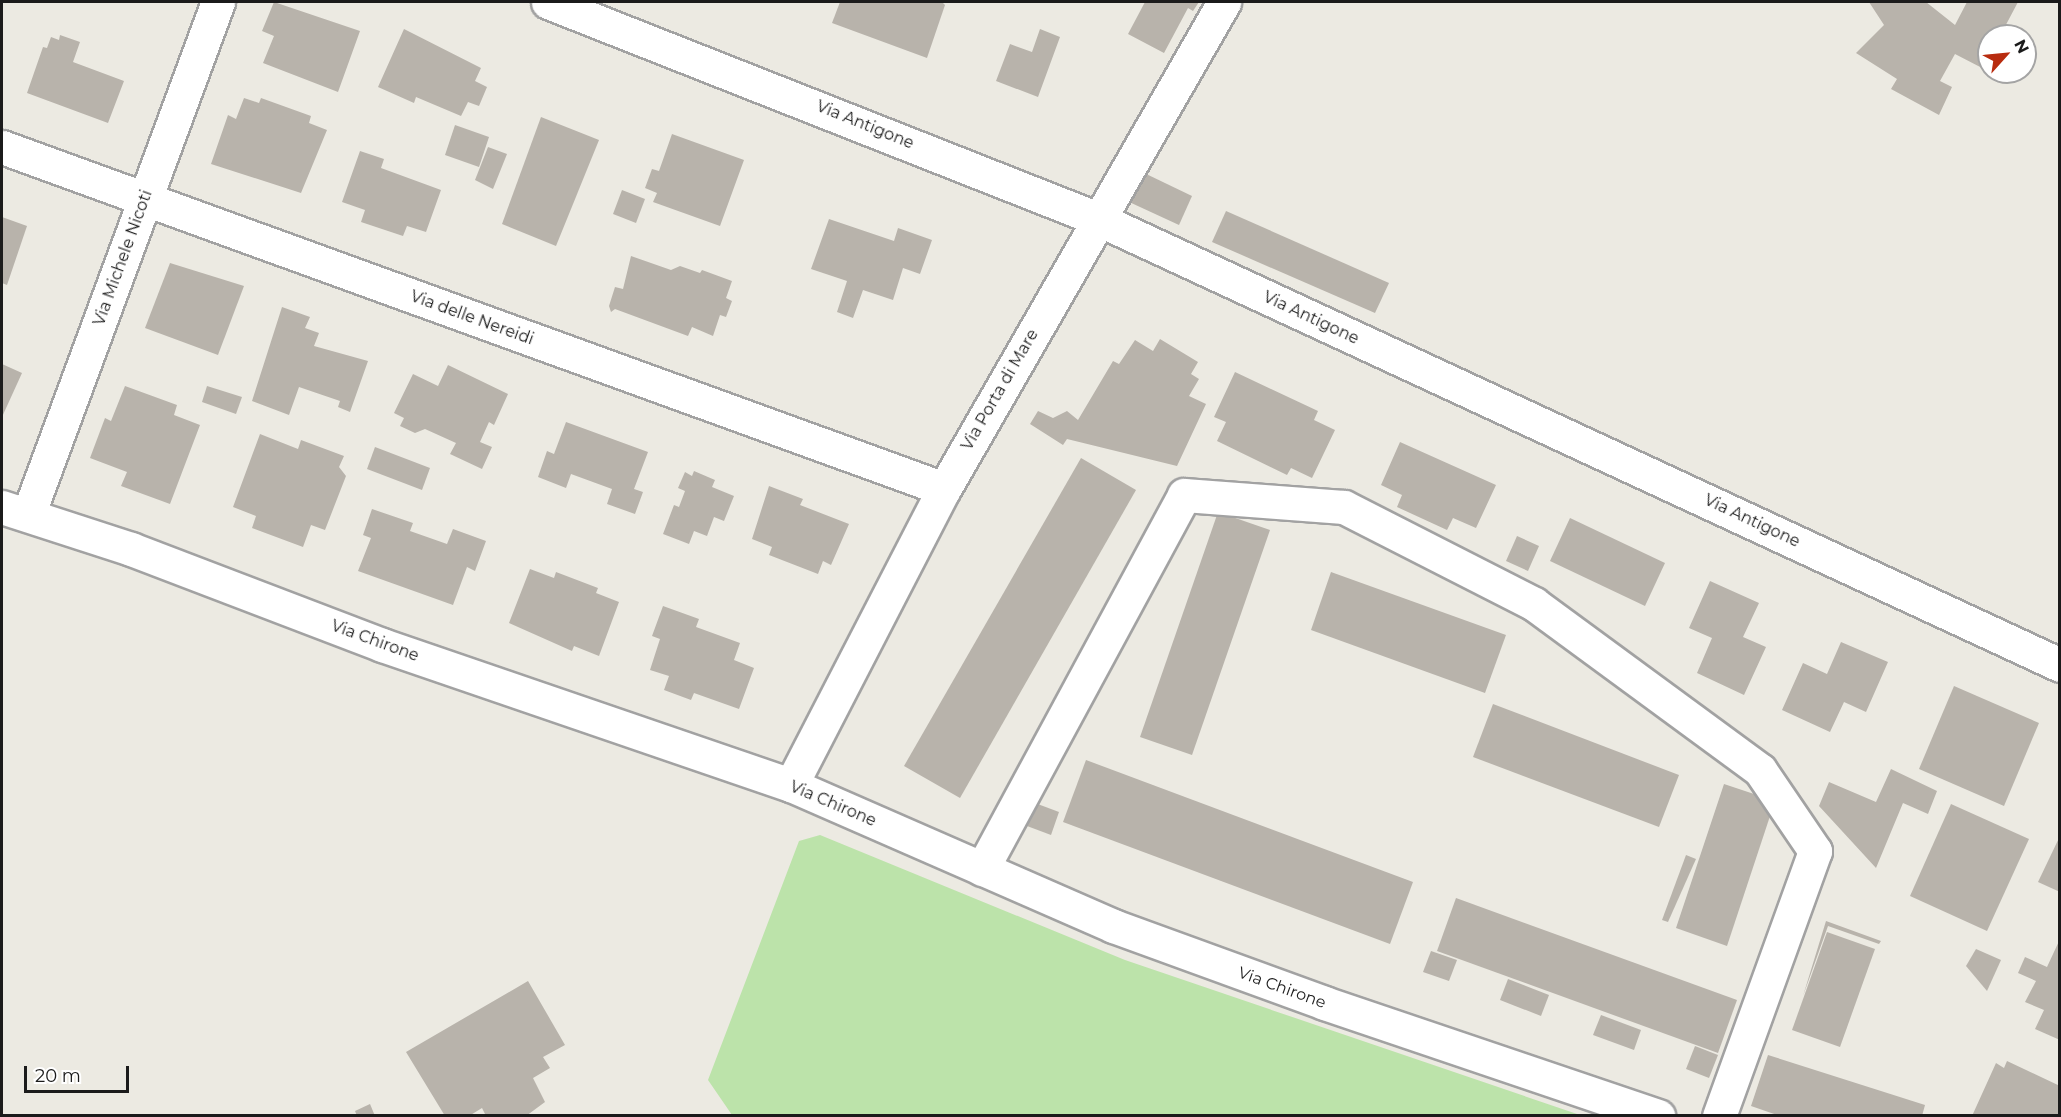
<!DOCTYPE html>
<style>
body{margin:0}
#map{position:relative;width:2061px;height:1117px;overflow:hidden;background:#eceae2;font-family:Montserrat,sans-serif}
div>[style]{position:absolute}
.grass>*{inset:0;background:#bce3aa}
.building>*{inset:0;background:#b8b3ab}
.roads{filter:drop-shadow(2px 0 #a2a2a2) drop-shadow(-2px 0 #a2a2a2) drop-shadow(0 2px #a2a2a2) drop-shadow(0 -2px #a2a2a2)}
.minor>*{height:33px;margin:-16.5px;padding:0 16.5px;transform-origin:16.5px;border-radius:16.5px;background:#fff}
span{translate:-50% -50%;white-space:nowrap;text-align:center;line-height:1.15;-webkit-text-stroke:6px #fff;paint-order:stroke}
.street-label{font-size:16px;color:#1b1b1b}
.frame{position:absolute;inset:0;border:3px solid #1b1b1b;pointer-events:none}
.north{position:absolute;left:1977px;top:24px;width:60px;height:60px;box-sizing:border-box;background:#fff;border:2px solid #a4a4a4;border-radius:50%;rotate:63deg;font-size:16px;font-weight:700;line-height:24px;text-align:center;color:#1b1b1b}
.north::after{content:'';display:block;margin:auto;width:21px;height:27px;background:#b82c0f;clip-path:polygon(50% 0,100% 100%,50% 72%,0 100%)}
.scale{position:absolute;left:24px;top:1066px;width:105px;height:27px;box-sizing:border-box;border:3px solid #1b1b1b;border-top:0;padding-left:8px;font-size:18px;line-height:21px;white-space:nowrap;color:#1b1b1b;-webkit-text-stroke:4px #fff;paint-order:stroke}
</style>
<div id="map">
<div class="grass">
<div style="clip-path:polygon(820px 835px,1125px 960px,1580px 1115px,732px 1115px,708px 1080px,799px 841px)"></div>
</div>
<div class="building">
<div style="clip-path:polygon(274px 2px,360px 31px,338px 92px,263px 63px,274px 36px,262px 31px)"></div>
<div style="clip-path:polygon(840px 2px,942px 2px,945px 5px,927px 58px,832px 23px)"></div>
<div style="clip-path:polygon(1145px 2px,1199px 2px,1193px 11px,1188px 8px,1164px 53px,1128px 34px)"></div>
<div style="clip-path:polygon(1869px 2px,1926px 2px,1955px 25px,1967px 2px,2018px 2px,2000px 36px,1989px 36px,1989px 59px,1984px 69px,1955px 54px,1940px 81px,1952px 87px,1939px 115px,1891px 89px,1897px 79px,1856px 53px,1884px 25px)"></div>
<div style="clip-path:polygon(404px 29px,481px 68px,475px 81px,487px 87px,479px 106px,468px 102px,461px 116px,416px 97px,414px 103px,378px 87px)"></div>
<div style="clip-path:polygon(1040px 29px,1060px 37px,1038px 97px,996px 81px,1010px 44px,1032px 52px)"></div>
<div style="clip-path:polygon(60px 35px,80px 42px,73px 62px,124px 81px,108px 123px,27px 93px,43px 47px,47px 48px,51px 37px,59px 40px)"></div>
<div style="clip-path:polygon(244px 98px,259px 103px,261px 98px,311px 116px,309px 123px,327px 130px,301px 193px,211px 164px,228px 115px,236px 119px)"></div>
<div style="clip-path:polygon(541px 117px,599px 140px,556px 246px,502px 224px)"></div>
<div style="clip-path:polygon(455px 125px,489px 137px,479px 167px,445px 155px)"></div>
<div style="clip-path:polygon(672px 134px,744px 160px,720px 226px,653px 202px,657px 193px,645px 188px,652px 169px,659px 171px)"></div>
<div style="clip-path:polygon(488px 147px,507px 154px,493px 189px,475px 180px)"></div>
<div style="clip-path:polygon(360px 151px,384px 159px,381px 168px,441px 190px,426px 232px,407px 226px,403px 236px,361px 222px,365px 210px,342px 202px)"></div>
<div style="clip-path:polygon(1140px 171px,1192px 196px,1179px 225px,1127px 201px)"></div>
<div style="clip-path:polygon(622px 190px,645px 199px,636px 223px,613px 214px)"></div>
<div style="clip-path:polygon(1226px 211px,1389px 283px,1375px 313px,1212px 242px)"></div>
<div style="clip-path:polygon(2px 217px,27px 226px,7px 285px,2px 283px)"></div>
<div style="clip-path:polygon(829px 219px,894px 241px,898px 228px,932px 240px,920px 274px,903px 268px,893px 300px,863px 290px,853px 318px,837px 312px,847px 281px,811px 269px)"></div>
<div style="clip-path:polygon(631px 256px,671px 270px,680px 266px,700px 273px,702px 270px,732px 281px,726px 298px,732px 301px,726px 317px,720px 315px,713px 336px,692px 327px,688px 336px,615px 309px,611px 312px,609px 306px,615px 287px,623px 289px)"></div>
<div style="clip-path:polygon(170px 263px,244px 286px,218px 355px,145px 328px)"></div>
<div style="clip-path:polygon(282px 307px,310px 317px,305px 328px,319px 333px,314px 346px,368px 361px,350px 412px,338px 407px,340px 401px,299px 387px,289px 415px,252px 401px)"></div>
<div style="clip-path:polygon(1160px 339px,1198px 362px,1191px 374px,1199px 379px,1189px 396px,1206px 404px,1177px 466px,1067px 439px,1063px 445px,1030px 424px,1038px 411px,1053px 418px,1067px 411px,1078px 420px,1113px 361px,1119px 364px,1135px 340px,1153px 351px)"></div>
<div style="clip-path:polygon(2px 364px,22px 373px,2px 417px)"></div>
<div style="clip-path:polygon(448px 365px,508px 394px,494px 425px,489px 422px,480px 442px,492px 447px,482px 469px,450px 454px,456px 443px,425px 429px,415px 433px,400px 426px,404px 418px,394px 413px,413px 374px,438px 386px)"></div>
<div style="clip-path:polygon(1235px 372px,1318px 411px,1314px 420px,1335px 430px,1312px 478px,1291px 468px,1287px 475px,1217px 441px,1226px 422px,1214px 417px)"></div>
<div style="clip-path:polygon(125px 386px,177px 405px,174px 415px,200px 425px,170px 504px,121px 486px,127px 472px,90px 458px,105px 418px,111px 421px)"></div>
<div style="clip-path:polygon(207px 386px,242px 397px,236px 414px,202px 402px)"></div>
<div style="clip-path:polygon(566px 422px,648px 452px,634px 489px,643px 492px,635px 514px,607px 504px,612px 489px,571px 474px,566px 488px,538px 477px,547px 451px,554px 454px)"></div>
<div style="clip-path:polygon(260px 434px,298px 449px,301px 440px,344px 456px,339px 467px,346px 476px,325px 530px,311px 525px,303px 547px,252px 528px,256px 516px,233px 507px)"></div>
<div style="clip-path:polygon(1400px 442px,1496px 485px,1476px 528px,1453px 518px,1447px 530px,1397px 507px,1402px 495px,1381px 485px)"></div>
<div style="clip-path:polygon(375px 447px,430px 468px,422px 490px,367px 469px)"></div>
<div style="clip-path:polygon(1081px 458px,1136px 490px,960px 798px,904px 766px)"></div>
<div style="clip-path:polygon(694px 471px,715px 480px,712px 487px,734px 496px,724px 521px,714px 517px,707px 536px,694px 531px,689px 544px,663px 534px,674px 505px,679px 507px,685px 491px,678px 488px,685px 472px,692px 476px)"></div>
<div style="clip-path:polygon(769px 486px,803px 499px,800px 505px,849px 524px,831px 565px,823px 561px,818px 574px,769px 555px,772px 547px,752px 539px)"></div>
<div style="clip-path:polygon(372px 509px,413px 523px,410px 531px,447px 544px,453px 529px,486px 541px,475px 571px,467px 567px,453px 605px,358px 571px,371px 538px,363px 535px)"></div>
<div style="clip-path:polygon(1218px 512px,1270px 530px,1192px 755px,1140px 737px)"></div>
<div style="clip-path:polygon(1570px 518px,1665px 563px,1645px 606px,1550px 561px)"></div>
<div style="clip-path:polygon(1517px 536px,1539px 546px,1528px 571px,1506px 561px)"></div>
<div style="clip-path:polygon(530px 569px,554px 578px,556px 572px,598px 588px,596px 593px,619px 602px,599px 656px,574px 646px,572px 651px,509px 623px)"></div>
<div style="clip-path:polygon(1331px 572px,1506px 635px,1485px 693px,1311px 630px)"></div>
<div style="clip-path:polygon(1710px 581px,1759px 603px,1743px 637px,1766px 647px,1744px 695px,1697px 673px,1712px 638px,1689px 628px)"></div>
<div style="clip-path:polygon(663px 606px,699px 619px,696px 627px,740px 643px,734px 660px,754px 668px,739px 709px,694px 693px,691px 700px,664px 690px,669px 676px,650px 670px,660px 639px,652px 636px)"></div>
<div style="clip-path:polygon(1841px 642px,1888px 662px,1866px 712px,1844px 702px,1830px 732px,1782px 710px,1803px 663px,1827px 674px)"></div>
<div style="clip-path:polygon(1954px 686px,2039px 723px,2004px 806px,1919px 769px)"></div>
<div style="clip-path:polygon(1493px 704px,1679px 775px,1659px 827px,1473px 757px)"></div>
<div style="clip-path:polygon(1086px 760px,1413px 882px,1390px 944px,1063px 822px)"></div>
<div style="clip-path:polygon(1891px 769px,1937px 791px,1928px 814px,1903px 803px,1876px 868px,1819px 806px,1829px 782px,1876px 802px)"></div>
<div style="clip-path:polygon(1724px 784px,1775px 801px,1727px 946px,1676px 928px)"></div>
<div style="clip-path:polygon(1035px 803px,1059px 812px,1051px 835px,1027px 826px)"></div>
<div style="clip-path:polygon(1951px 804px,2029px 839px,1987px 931px,1910px 896px)"></div>
<div style="clip-path:polygon(2060px 836px,2060px 892px,2038px 882px)"></div>
<div style="clip-path:polygon(1686px 855px,1696px 859px,1668px 922px,1662px 920px)"></div>
<div style="clip-path:polygon(1456px 898px,1737px 1000px,1718px 1053px,1437px 951px)"></div>
<div style="clip-path:polygon(1826px 921px,1881px 941px,1879px 944px,1828px 926px,1803px 996px)"></div>
<div style="clip-path:polygon(1827px 932px,1875px 949px,1840px 1047px,1792px 1030px)"></div>
<div style="clip-path:polygon(2060px 939px,2060px 1040px,2035px 1029px,2044px 1010px,2025px 1002px,2036px 981px,2018px 973px,2025px 957px,2047px 967px)"></div>
<div style="clip-path:polygon(1976px 949px,2001px 960px,1987px 991px,1966px 966px)"></div>
<div style="clip-path:polygon(1431px 951px,1457px 960px,1449px 981px,1423px 972px)"></div>
<div style="clip-path:polygon(1508px 979px,1549px 995px,1541px 1016px,1500px 1000px)"></div>
<div style="clip-path:polygon(528px 981px,565px 1045px,543px 1057px,550px 1068px,533px 1078px,545px 1102px,526px 1116px,486px 1116px,482px 1108px,469px 1116px,445px 1116px,406px 1052px)"></div>
<div style="clip-path:polygon(1601px 1015px,1641px 1030px,1634px 1050px,1593px 1035px)"></div>
<div style="clip-path:polygon(1695px 1046px,1718px 1055px,1709px 1078px,1686px 1069px)"></div>
<div style="clip-path:polygon(1768px 1055px,1925px 1105px,1922px 1116px,1780px 1116px,1751px 1106px)"></div>
<div style="clip-path:polygon(2007px 1061px,2060px 1086px,2060px 1116px,1972px 1116px,1996px 1063px,2004px 1068px)"></div>
<div style="clip-path:polygon(370px 1104px,375px 1116px,357px 1116px,355px 1111px)"></div>
</div>
<div class="roads">
<div class="minor">
<div style="left:548px;top:2px;width:591px;rotate:21.53deg"></div>
<div style="left:1098px;top:219px;width:1060px;rotate:24.87deg"></div>
<div style="left:2px;top:147px;width:1002px;rotate:19.95deg"></div>
<div style="left:2px;top:507px;width:136px;rotate:18deg"></div>
<div style="left:131px;top:549px;width:269px;rotate:20.9deg"></div>
<div style="left:382px;top:645px;width:432px;rotate:18.9deg"></div>
<div style="left:791px;top:785px;width:352px;rotate:23.6deg"></div>
<div style="left:1113px;top:926px;width:225px;rotate:20deg"></div>
<div style="left:1324px;top:1003px;width:353px;rotate:18.7deg"></div>
<div style="left:28px;top:515px;width:547px;rotate:-69.68deg"></div>
<div style="left:791px;top:785px;width:333px;rotate:-62.7deg"></div>
<div style="left:944px;top:489px;width:562px;rotate:-60.1deg"></div>
<div style="left:982px;top:869px;width:425px;rotate:-61.6deg"></div>
<div style="left:1184px;top:495px;width:160px;rotate:4.3deg"></div>
<div style="left:1344px;top:507px;width:213px;rotate:27deg"></div>
<div style="left:1534px;top:604px;width:280px;rotate:36.3deg"></div>
<div style="left:1760px;top:770px;width:98px;rotate:55.8deg"></div>
<div style="left:1815px;top:851px;width:282px;rotate:109.9deg"></div>
</div>
</div>
<div class="street-label">
<span style="left:865px;top:125px;rotate:22deg">Via Antigone</span>
<span style="left:123px;top:258px;rotate:-70deg">Via Michele Nicoti</span>
<span style="left:472px;top:318px;rotate:20deg">Via delle Nereidi</span>
<span style="left:1311px;top:318px;rotate:25deg">Via Antigone</span>
<span style="left:1000px;top:390px;rotate:-60deg">Via Porta di Mare</span>
<span style="left:1752px;top:521px;rotate:25deg">Via Antigone</span>
<span style="left:375px;top:641px;rotate:20deg">Via Chirone</span>
<span style="left:833px;top:804px;rotate:23deg">Via Chirone</span>
<span style="left:1282px;top:988px;rotate:20deg">Via Chirone</span>
</div>
<div class="frame"></div>
<div class="north">N</div>
<div class="scale">20 m</div>
</div>
